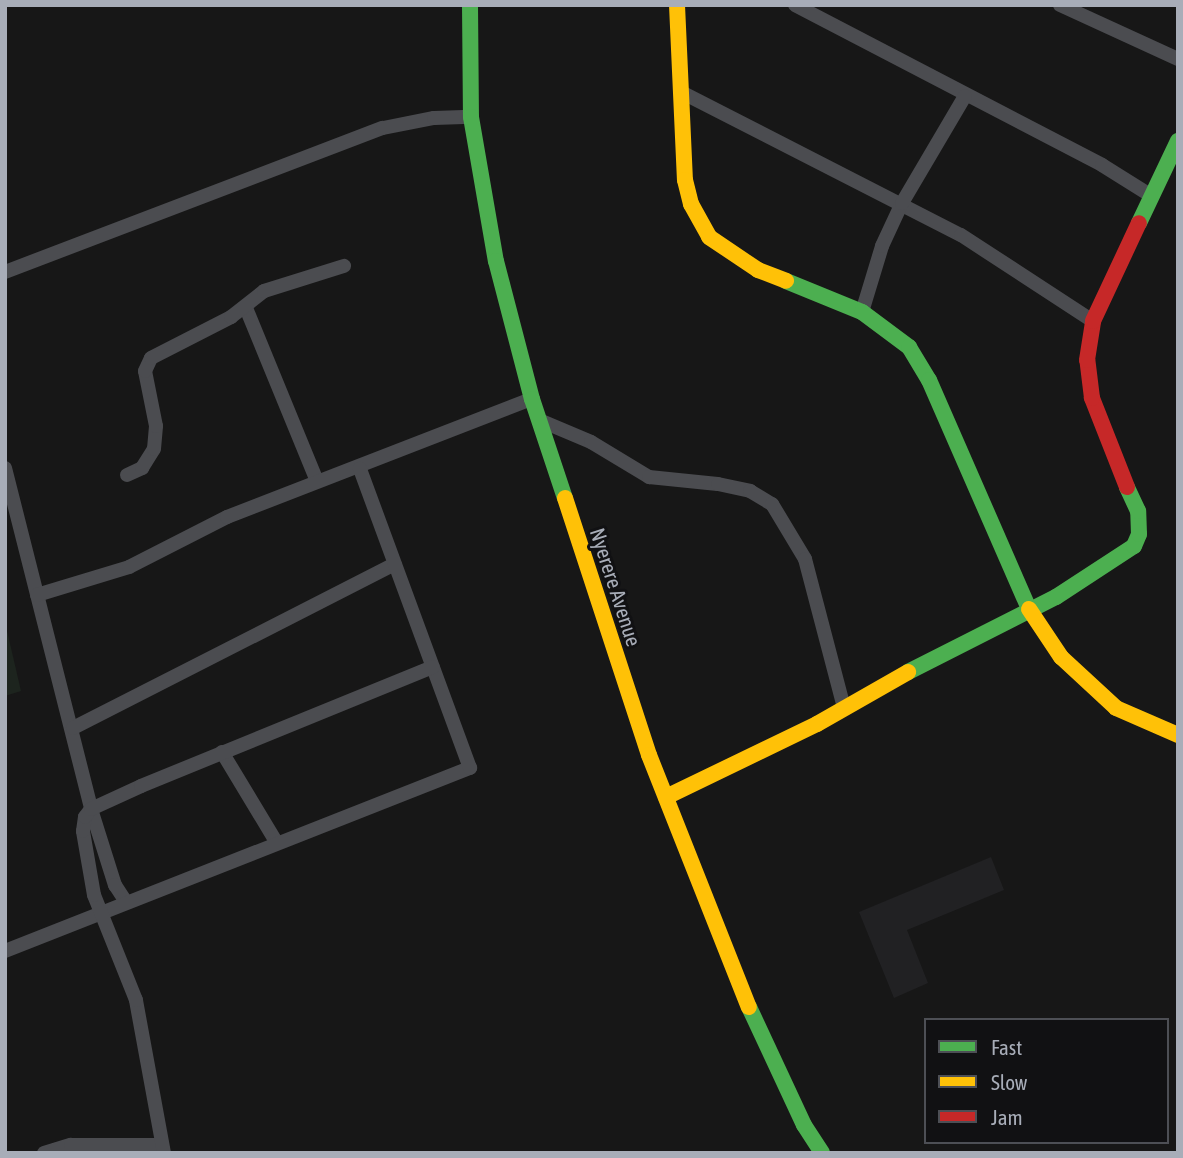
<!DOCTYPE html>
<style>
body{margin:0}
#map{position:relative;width:1183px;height:1158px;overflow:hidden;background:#171717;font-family:"Asap Condensed",sans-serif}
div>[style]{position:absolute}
.built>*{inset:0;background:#212123}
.green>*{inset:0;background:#1d241e}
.street>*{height:14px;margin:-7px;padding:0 7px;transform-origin:7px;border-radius:7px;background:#4b4c50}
.fast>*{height:16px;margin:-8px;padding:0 8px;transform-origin:8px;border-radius:8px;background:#4caf50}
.slow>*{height:16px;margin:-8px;padding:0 8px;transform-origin:8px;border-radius:8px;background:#ffc107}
.jam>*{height:16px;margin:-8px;padding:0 8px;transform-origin:8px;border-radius:8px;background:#c62828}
span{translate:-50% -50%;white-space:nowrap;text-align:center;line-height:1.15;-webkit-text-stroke:6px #111113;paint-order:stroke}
.street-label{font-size:21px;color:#a8adb8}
.frame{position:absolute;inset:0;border:7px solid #a8adb8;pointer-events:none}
.legend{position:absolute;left:924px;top:1018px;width:245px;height:126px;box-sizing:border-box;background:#111113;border:2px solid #4d4f55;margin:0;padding:9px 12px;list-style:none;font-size:21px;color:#a8adb8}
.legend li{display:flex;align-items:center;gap:14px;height:35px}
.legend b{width:35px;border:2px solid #4d4f55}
</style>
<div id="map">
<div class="built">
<div style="clip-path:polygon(991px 857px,1004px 890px,907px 930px,928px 983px,894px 998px,859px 912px)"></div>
</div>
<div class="green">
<div style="clip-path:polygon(5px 622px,21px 691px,5px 696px)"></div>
</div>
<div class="street">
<div style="left:795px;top:5px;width:346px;rotate:27.5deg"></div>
<div style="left:1102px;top:165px;width:57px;rotate:32deg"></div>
<div style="left:1060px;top:5px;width:130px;rotate:24.6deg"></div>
<div style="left:683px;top:93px;width:312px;rotate:27.1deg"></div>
<div style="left:961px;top:235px;width:158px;rotate:33.1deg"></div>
<div style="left:5px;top:272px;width:404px;rotate:-20.9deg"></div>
<div style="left:383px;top:128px;width:52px;rotate:-11.1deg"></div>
<div style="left:434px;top:118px;width:37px;rotate:-2deg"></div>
<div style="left:246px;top:308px;width:187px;rotate:67.7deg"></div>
<div style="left:862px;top:312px;width:69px;rotate:-73.1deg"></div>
<div style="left:882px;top:246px;width:47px;rotate:-65.1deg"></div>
<div style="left:902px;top:203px;width:124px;rotate:-59.5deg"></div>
<div style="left:539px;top:420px;width:56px;rotate:22.9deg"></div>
<div style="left:591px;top:442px;width:68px;rotate:31.1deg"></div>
<div style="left:649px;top:477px;width:69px;rotate:5.8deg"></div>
<div style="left:718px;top:484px;width:33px;rotate:12deg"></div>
<div style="left:750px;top:491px;width:26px;rotate:31deg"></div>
<div style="left:772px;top:504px;width:64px;rotate:59deg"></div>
<div style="left:805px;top:559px;width:154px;rotate:75.3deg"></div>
<div style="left:5px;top:468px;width:352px;rotate:75.8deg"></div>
<div style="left:91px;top:809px;width:80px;rotate:72.5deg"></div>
<div style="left:115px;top:885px;width:20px;rotate:57deg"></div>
<div style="left:127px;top:475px;width:17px;rotate:-25deg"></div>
<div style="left:142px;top:468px;width:22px;rotate:-58deg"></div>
<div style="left:154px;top:449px;width:23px;rotate:-85deg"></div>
<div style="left:156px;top:426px;width:56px;rotate:-101.3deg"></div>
<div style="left:145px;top:371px;width:14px;rotate:-65deg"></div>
<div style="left:151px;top:358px;width:90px;rotate:-27.1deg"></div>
<div style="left:231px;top:317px;width:42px;rotate:-38.2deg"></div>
<div style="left:264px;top:291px;width:84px;rotate:-17.4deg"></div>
<div style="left:37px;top:595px;width:96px;rotate:-16.9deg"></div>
<div style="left:129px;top:567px;width:110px;rotate:-27deg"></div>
<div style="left:227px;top:517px;width:327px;rotate:-21.2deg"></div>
<div style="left:73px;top:728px;width:361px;rotate:-27deg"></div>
<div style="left:222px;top:752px;width:106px;rotate:58.9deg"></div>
<div style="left:5px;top:951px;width:500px;rotate:-21.5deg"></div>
<div style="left:470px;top:768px;width:319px;rotate:-110.2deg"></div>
<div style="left:44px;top:1153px;width:28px;rotate:-17deg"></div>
<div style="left:71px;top:1145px;width:91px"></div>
<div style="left:164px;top:1153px;width:156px;rotate:-100.4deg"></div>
<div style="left:136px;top:1000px;width:113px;rotate:-111.8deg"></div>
<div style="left:94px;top:895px;width:65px;rotate:-99.8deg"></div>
<div style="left:83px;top:831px;width:14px;rotate:-82deg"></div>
<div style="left:85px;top:817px;width:10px;rotate:-53deg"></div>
<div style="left:91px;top:809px;width:55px;rotate:-24.7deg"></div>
<div style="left:141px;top:786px;width:315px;rotate:-22.2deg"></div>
</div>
<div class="fast">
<div style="left:470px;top:5px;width:112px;rotate:89.5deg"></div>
<div style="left:471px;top:117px;width:146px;rotate:80.2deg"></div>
<div style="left:496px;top:261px;width:143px;rotate:75.4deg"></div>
<div style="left:532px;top:399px;width:104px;rotate:71.6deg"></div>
<div style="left:1139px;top:223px;width:91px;rotate:-64.6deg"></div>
<div style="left:786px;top:281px;width:82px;rotate:22.2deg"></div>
<div style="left:862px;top:312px;width:59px;rotate:36.7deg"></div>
<div style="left:909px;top:347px;width:39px;rotate:59deg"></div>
<div style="left:929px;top:380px;width:250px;rotate:66.4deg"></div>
<div style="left:908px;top:672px;width:166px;rotate:-26.9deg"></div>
<div style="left:1056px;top:597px;width:93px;rotate:-33.2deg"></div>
<div style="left:1134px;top:546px;width:13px;rotate:-67deg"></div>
<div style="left:1139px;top:534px;width:23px;rotate:-92deg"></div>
<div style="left:1138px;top:511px;width:26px;rotate:-115deg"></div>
<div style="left:749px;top:1007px;width:130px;rotate:65deg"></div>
<div style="left:804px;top:1125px;width:33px;rotate:57deg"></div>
</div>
<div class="slow">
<div style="left:677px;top:5px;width:175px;rotate:87.4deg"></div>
<div style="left:685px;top:180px;width:25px;rotate:76deg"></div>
<div style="left:691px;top:204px;width:38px;rotate:61deg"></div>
<div style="left:709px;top:237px;width:59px;rotate:34deg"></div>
<div style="left:758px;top:270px;width:30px;rotate:21deg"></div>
<div style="left:565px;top:498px;width:270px;rotate:71.9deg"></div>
<div style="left:649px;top:755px;width:271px;rotate:68.4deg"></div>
<div style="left:1029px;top:609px;width:58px;rotate:56.3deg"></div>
<div style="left:1061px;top:657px;width:75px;rotate:42.8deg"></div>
<div style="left:1116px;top:708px;width:68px;rotate:23.5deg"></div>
<div style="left:666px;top:797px;width:168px;rotate:-25.8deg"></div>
<div style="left:817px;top:724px;width:105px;rotate:-29.7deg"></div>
</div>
<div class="jam">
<div style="left:1127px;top:487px;width:96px;rotate:-111.5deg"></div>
<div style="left:1092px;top:398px;width:38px;rotate:-97deg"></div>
<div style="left:1087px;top:360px;width:39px;rotate:-81deg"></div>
<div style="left:1093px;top:321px;width:108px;rotate:-64.9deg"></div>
</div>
<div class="street-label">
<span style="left:616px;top:587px;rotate:72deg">Nyerere Avenue</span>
</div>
<div class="frame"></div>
<ul class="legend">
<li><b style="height:9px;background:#4caf50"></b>Fast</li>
<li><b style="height:9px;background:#ffc107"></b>Slow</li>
<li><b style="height:9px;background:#c62828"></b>Jam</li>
</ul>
</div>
